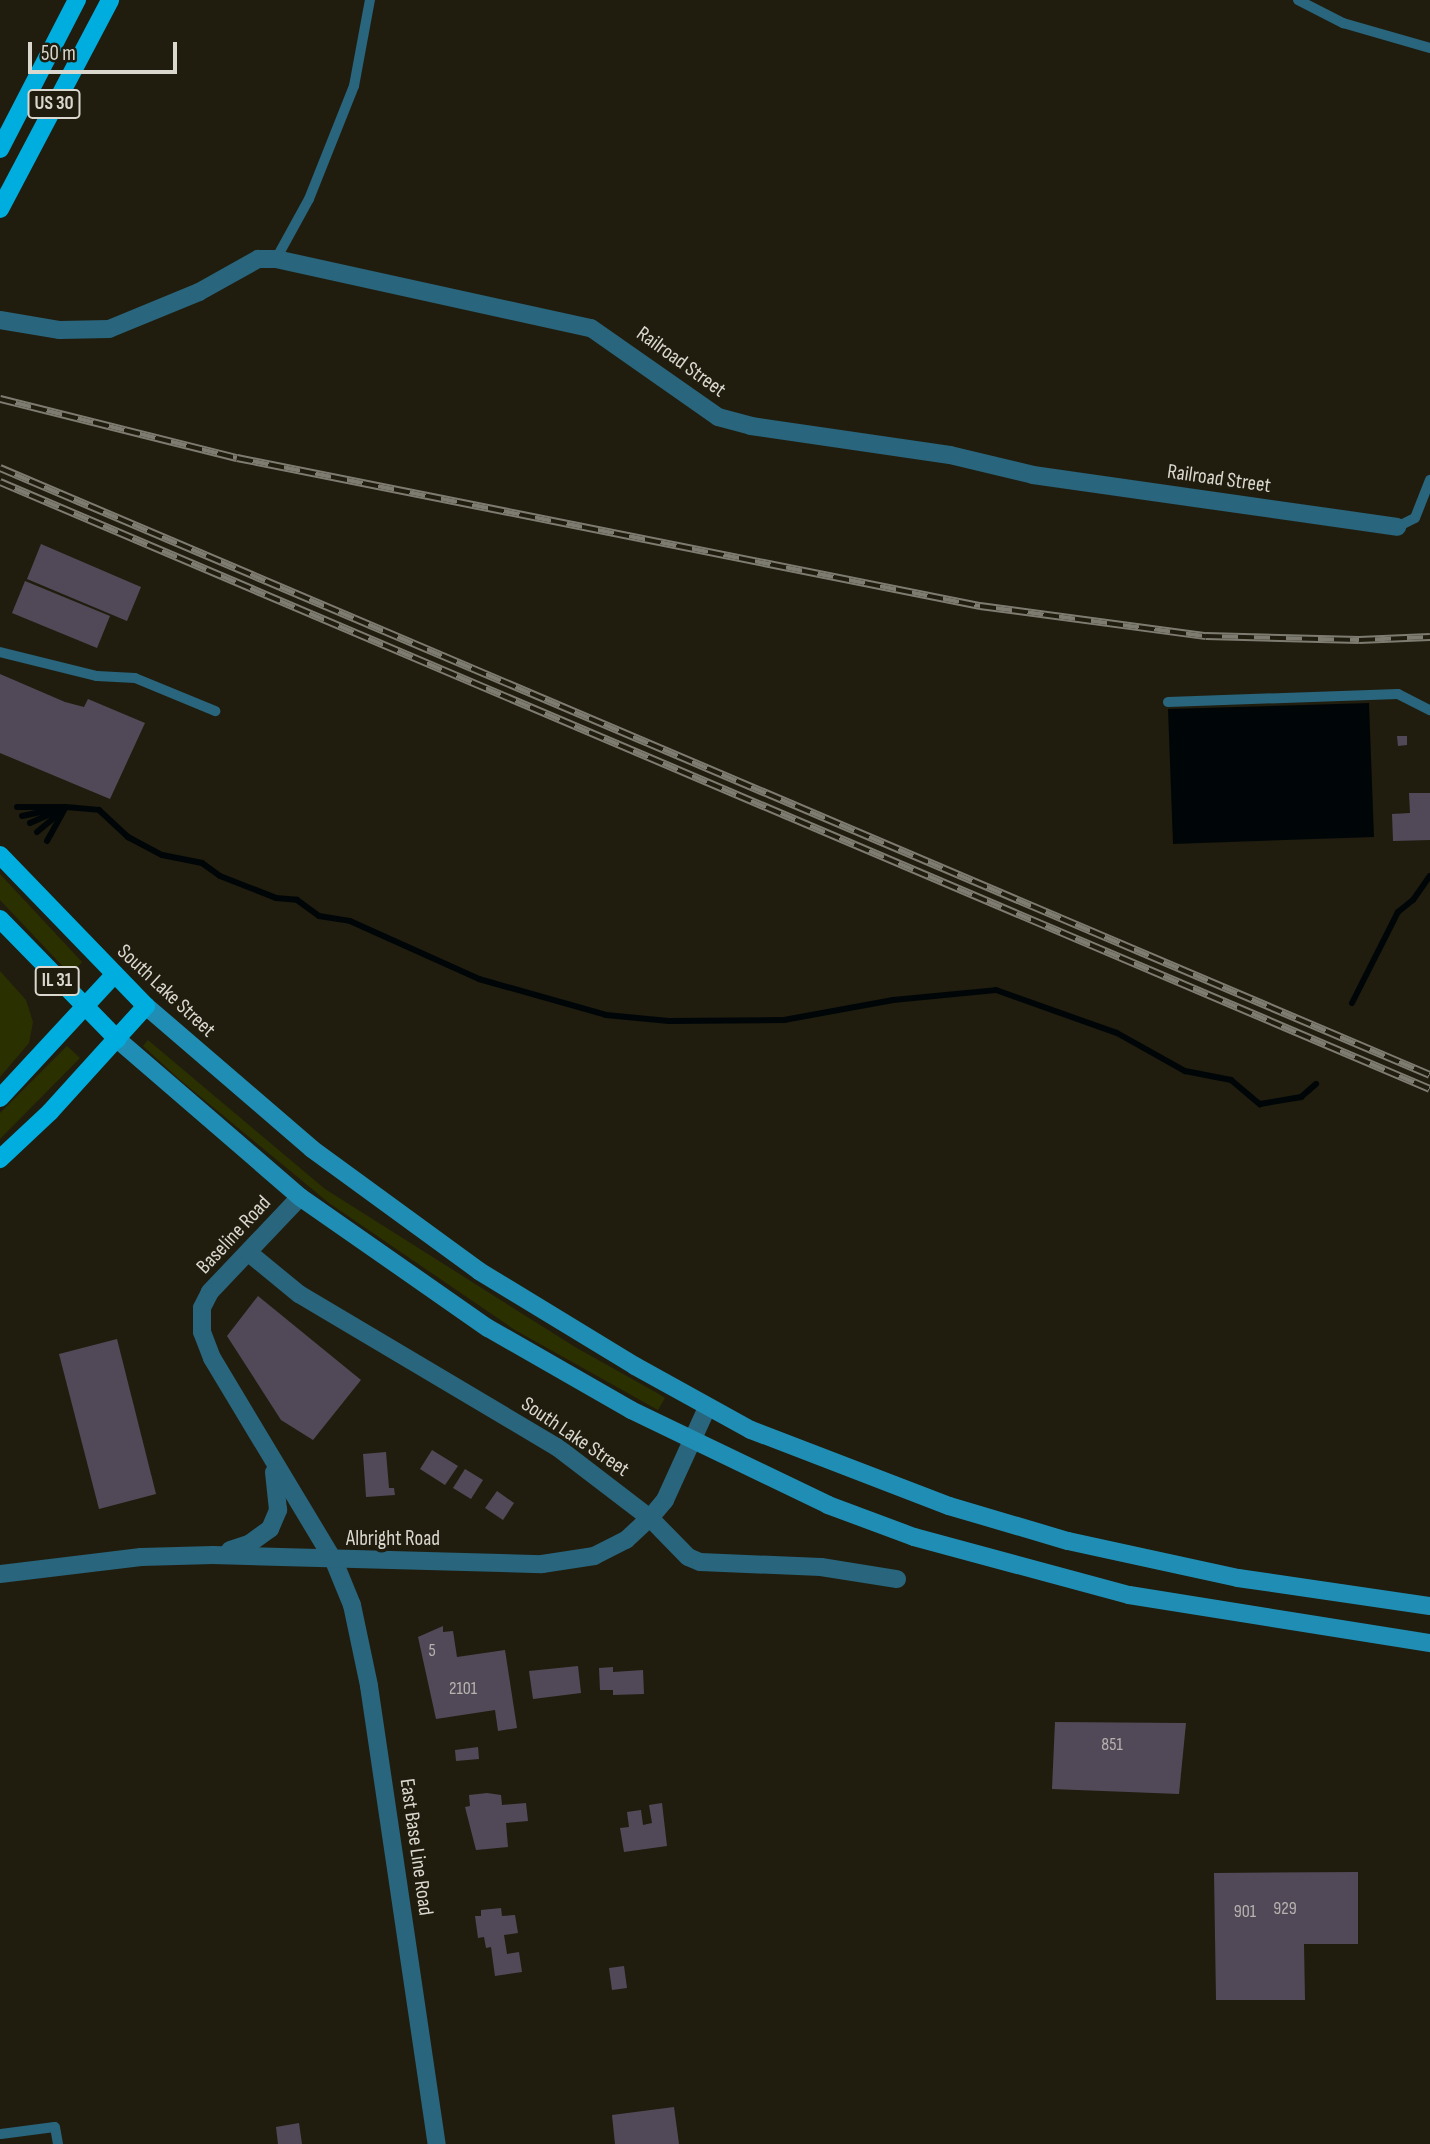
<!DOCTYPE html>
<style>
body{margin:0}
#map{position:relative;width:1430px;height:2144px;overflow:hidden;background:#201d0f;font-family:"Sofia Sans Condensed",sans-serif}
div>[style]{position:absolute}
.green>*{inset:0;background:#2b3000}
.water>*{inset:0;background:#000607}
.stream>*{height:6px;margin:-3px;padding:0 3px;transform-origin:3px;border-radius:3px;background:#000607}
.building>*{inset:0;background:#514957}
.service>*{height:10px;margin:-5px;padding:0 5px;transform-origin:5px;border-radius:5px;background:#29657c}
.minor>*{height:18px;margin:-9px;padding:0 9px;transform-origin:9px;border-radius:9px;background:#29657c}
.secondary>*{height:18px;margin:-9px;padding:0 9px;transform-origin:9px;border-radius:9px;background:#208eb4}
.primary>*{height:18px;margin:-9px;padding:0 9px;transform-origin:9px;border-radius:9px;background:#00addf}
.rail>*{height:8px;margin-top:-4px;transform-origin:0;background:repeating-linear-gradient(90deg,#201d0f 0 16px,#7e7c71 0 32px);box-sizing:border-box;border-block:2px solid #7e7c71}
span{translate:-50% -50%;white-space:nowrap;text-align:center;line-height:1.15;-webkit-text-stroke:7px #201d0f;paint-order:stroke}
.number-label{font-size:18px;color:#b7b4b0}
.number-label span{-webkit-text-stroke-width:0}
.shield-label span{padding:2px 5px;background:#201d0f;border:2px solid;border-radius:5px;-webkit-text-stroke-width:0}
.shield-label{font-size:19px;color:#d9d7ce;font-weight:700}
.street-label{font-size:21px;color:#d9d7ce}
.scale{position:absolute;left:28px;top:42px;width:149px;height:32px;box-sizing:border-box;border:4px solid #d9d7ce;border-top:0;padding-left:9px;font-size:21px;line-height:24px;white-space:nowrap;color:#d9d7ce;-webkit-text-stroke:5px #201d0f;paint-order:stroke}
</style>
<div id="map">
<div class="green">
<div style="clip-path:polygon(0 874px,82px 962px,71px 975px,0 900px)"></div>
<div style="clip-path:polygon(0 971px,26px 1000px,33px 1022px,29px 1043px,0 1077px)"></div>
<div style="clip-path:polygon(148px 1040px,325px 1189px,575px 1347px,657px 1393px,665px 1398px,658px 1410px,515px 1330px,329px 1203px,179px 1079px,143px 1046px)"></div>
<div style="clip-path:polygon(67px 1046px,80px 1058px,0 1139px,0 1113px)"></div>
</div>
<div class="water">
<div style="clip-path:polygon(1369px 703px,1374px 837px,1173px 844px,1168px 709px)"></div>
</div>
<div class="stream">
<div style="left:17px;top:807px;width:47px"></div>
<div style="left:22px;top:816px;width:30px;rotate:-12deg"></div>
<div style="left:30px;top:823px;width:39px;rotate:-24deg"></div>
<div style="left:66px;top:807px;width:33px;rotate:5deg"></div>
<div style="left:99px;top:810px;width:40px;rotate:43deg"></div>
<div style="left:128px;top:837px;width:38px;rotate:28deg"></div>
<div style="left:162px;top:855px;width:41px;rotate:11.3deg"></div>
<div style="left:202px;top:863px;width:22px;rotate:36deg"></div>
<div style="left:220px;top:876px;width:60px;rotate:21.4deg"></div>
<div style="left:276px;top:898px;width:21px;rotate:5deg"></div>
<div style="left:297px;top:900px;width:27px;rotate:36deg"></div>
<div style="left:319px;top:916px;width:31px;rotate:9deg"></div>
<div style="left:350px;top:921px;width:141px;rotate:24.2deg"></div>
<div style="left:479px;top:979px;width:132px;rotate:15.8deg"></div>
<div style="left:606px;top:1015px;width:63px;rotate:5.4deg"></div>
<div style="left:669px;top:1021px;width:115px;rotate:-0.5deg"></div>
<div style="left:784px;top:1020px;width:111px;rotate:-10.4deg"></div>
<div style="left:893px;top:1000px;width:103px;rotate:-5.5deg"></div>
<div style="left:996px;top:990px;width:128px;rotate:19.6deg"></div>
<div style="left:1117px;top:1033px;width:78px;rotate:29.2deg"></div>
<div style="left:1185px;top:1071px;width:47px;rotate:11.1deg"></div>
<div style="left:1231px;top:1080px;width:38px;rotate:40deg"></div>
<div style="left:1260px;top:1104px;width:42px;rotate:-9.7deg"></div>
<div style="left:1301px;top:1097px;width:20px;rotate:-41deg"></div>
<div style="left:37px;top:832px;width:30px;rotate:-40deg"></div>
<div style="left:47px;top:841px;width:37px;rotate:-61deg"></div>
<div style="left:1352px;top:1003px;width:102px;rotate:-63.2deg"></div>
<div style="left:1398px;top:912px;width:19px;rotate:-39deg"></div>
<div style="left:1413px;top:900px;width:29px;rotate:-55deg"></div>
</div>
<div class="building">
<div style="clip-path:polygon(41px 544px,141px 587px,127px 621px,27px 579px)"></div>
<div style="clip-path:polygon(25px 581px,110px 616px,97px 648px,12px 613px)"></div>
<div style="clip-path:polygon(0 674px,65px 702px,84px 707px,88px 699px,145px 723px,110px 799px,0 753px)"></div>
<div style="clip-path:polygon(1397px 736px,1407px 736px,1407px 745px,1398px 746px)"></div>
<div style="clip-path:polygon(1409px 793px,1430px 793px,1430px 840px,1393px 841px,1392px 814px,1410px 813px)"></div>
<div style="clip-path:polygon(258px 1296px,361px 1380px,313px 1440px,281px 1420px,227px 1336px)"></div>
<div style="clip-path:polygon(117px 1339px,156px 1494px,99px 1509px,59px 1354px)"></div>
<div style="clip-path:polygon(432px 1450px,458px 1466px,445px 1485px,420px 1469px)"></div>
<div style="clip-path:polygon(386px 1452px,389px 1488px,394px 1488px,395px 1495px,366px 1497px,363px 1454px)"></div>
<div style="clip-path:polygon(465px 1469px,483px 1480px,471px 1499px,453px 1488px)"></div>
<div style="clip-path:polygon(497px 1491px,514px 1503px,503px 1520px,485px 1508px)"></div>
<div style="clip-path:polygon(443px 1626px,443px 1632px,453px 1631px,457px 1657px,505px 1650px,517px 1728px,498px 1731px,495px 1710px,436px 1719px,418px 1637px)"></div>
<div style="clip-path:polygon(578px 1666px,581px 1693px,533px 1699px,529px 1671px)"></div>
<div style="clip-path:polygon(613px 1667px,613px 1672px,643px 1670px,644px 1694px,613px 1695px,613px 1690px,600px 1690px,599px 1668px)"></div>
<div style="clip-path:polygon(1055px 1722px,1186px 1723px,1179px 1794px,1052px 1789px)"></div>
<div style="clip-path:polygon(478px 1747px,479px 1759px,456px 1761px,455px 1750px)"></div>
<div style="clip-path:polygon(487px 1793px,501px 1795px,502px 1805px,526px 1803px,528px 1821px,506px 1823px,508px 1847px,476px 1850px,465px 1807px,470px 1806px,469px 1795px)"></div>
<div style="clip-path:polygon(662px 1803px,667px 1846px,624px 1852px,620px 1828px,629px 1827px,627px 1812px,641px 1810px,643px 1825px,652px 1823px,649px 1805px)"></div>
<div style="clip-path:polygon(1358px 1872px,1358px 1944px,1304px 1944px,1305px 2000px,1216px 2000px,1214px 1873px)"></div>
<div style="clip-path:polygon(501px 1908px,502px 1916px,515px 1915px,518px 1933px,504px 1935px,507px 1954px,519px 1952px,522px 1972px,495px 1976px,491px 1947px,486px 1948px,484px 1937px,478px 1938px,475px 1916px,481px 1916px,481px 1910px)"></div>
<div style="clip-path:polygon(624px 1966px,627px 1988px,612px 1990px,609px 1968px)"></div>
<div style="clip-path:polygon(674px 2107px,679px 2144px,615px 2144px,612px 2115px)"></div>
<div style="clip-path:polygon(299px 2123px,302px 2144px,278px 2144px,276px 2127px)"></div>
</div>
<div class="service">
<div style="left:1298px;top:0;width:51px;rotate:27.1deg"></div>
<div style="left:1343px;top:23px;width:91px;rotate:16deg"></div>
<div style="left:276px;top:259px;width:68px;rotate:-61.2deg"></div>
<div style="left:309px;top:199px;width:122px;rotate:-68.3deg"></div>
<div style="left:354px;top:86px;width:87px;rotate:-79.5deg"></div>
<div style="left:1397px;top:527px;width:20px;rotate:-27deg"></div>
<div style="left:1415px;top:518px;width:41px;rotate:-68.5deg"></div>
<div style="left:0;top:652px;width:100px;rotate:13.9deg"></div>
<div style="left:97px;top:676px;width:38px;rotate:3deg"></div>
<div style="left:135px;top:678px;width:87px;rotate:22.4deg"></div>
<div style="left:1168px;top:702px;width:230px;rotate:-2deg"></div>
<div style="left:1398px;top:694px;width:36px;rotate:27deg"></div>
<div style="left:1px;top:2134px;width:54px;rotate:-7.4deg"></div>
<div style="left:55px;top:2127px;width:17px;rotate:80deg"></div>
</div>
<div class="minor">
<div style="left:0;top:320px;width:61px;rotate:9.5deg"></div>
<div style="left:60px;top:330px;width:49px;rotate:-1.2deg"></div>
<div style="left:109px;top:329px;width:97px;rotate:-22.3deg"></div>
<div style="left:199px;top:292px;width:68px;rotate:-29.2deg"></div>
<div style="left:258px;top:259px;width:18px"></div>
<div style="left:276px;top:259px;width:322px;rotate:12.4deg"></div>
<div style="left:591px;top:328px;width:155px;rotate:35deg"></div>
<div style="left:718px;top:417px;width:34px;rotate:15deg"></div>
<div style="left:751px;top:426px;width:201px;rotate:8.3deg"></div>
<div style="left:950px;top:455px;width:85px;rotate:13.5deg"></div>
<div style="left:1033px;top:475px;width:368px;rotate:8.1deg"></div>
<div style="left:300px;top:1197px;width:131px;rotate:133.5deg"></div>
<div style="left:210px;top:1292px;width:18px;rotate:117deg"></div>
<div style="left:202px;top:1308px;width:24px;rotate:90deg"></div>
<div style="left:202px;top:1332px;width:28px;rotate:69deg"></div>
<div style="left:212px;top:1358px;width:237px;rotate:59deg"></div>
<div style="left:334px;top:1561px;width:48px;rotate:67.8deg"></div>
<div style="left:352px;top:1605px;width:83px;rotate:78.1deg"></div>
<div style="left:369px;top:1686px;width:463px;rotate:81.6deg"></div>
<div style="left:249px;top:1253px;width:65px;rotate:39.4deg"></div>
<div style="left:299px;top:1294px;width:300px;rotate:30.7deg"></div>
<div style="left:557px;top:1447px;width:117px;rotate:37.4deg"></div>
<div style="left:650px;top:1518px;width:54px;rotate:45.7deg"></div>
<div style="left:688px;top:1557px;width:13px;rotate:23deg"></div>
<div style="left:700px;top:1562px;width:121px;rotate:2.4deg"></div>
<div style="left:821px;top:1567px;width:77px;rotate:9deg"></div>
<div style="left:230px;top:1550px;width:20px;rotate:-18deg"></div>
<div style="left:249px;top:1544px;width:26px;rotate:-36deg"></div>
<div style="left:270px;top:1529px;width:21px;rotate:-67deg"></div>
<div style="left:278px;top:1510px;width:38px;rotate:-96deg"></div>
<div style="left:0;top:1574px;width:142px;rotate:-6.9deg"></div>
<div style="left:141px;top:1557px;width:72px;rotate:-1.6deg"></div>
<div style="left:213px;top:1555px;width:329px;rotate:1.6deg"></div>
<div style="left:542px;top:1564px;width:53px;rotate:-8.7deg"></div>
<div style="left:594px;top:1556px;width:36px;rotate:-27deg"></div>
<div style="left:626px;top:1540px;width:33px;rotate:-43deg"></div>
<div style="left:650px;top:1518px;width:23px;rotate:-50deg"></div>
<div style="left:665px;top:1500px;width:101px;rotate:-65.5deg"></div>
</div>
<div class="secondary">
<div style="left:146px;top:1006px;width:219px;rotate:40.7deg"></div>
<div style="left:312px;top:1149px;width:207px;rotate:36.1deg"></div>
<div style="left:479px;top:1271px;width:183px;rotate:31.3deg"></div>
<div style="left:635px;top:1366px;width:132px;rotate:28.9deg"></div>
<div style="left:751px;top:1430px;width:212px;rotate:21deg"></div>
<div style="left:949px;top:1506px;width:124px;rotate:16.4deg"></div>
<div style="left:1068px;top:1541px;width:174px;rotate:12.3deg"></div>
<div style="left:1238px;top:1578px;width:194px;rotate:8.3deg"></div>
<div style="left:117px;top:1039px;width:242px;rotate:40.8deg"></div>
<div style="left:300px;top:1197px;width:229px;rotate:34.9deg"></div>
<div style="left:488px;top:1328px;width:165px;rotate:29.8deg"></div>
<div style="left:631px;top:1410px;width:219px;rotate:25.7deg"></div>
<div style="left:828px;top:1505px;width:92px;rotate:20.4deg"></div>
<div style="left:914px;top:1537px;width:223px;rotate:15.1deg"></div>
<div style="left:1129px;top:1595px;width:305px;rotate:9.1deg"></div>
</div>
<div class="primary">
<div style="left:0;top:149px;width:168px;rotate:-62.7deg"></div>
<div style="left:0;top:209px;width:236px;rotate:-62.2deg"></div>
<div style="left:0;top:855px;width:210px;rotate:46deg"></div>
<div style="left:146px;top:1006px;width:143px;rotate:132.2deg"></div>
<div style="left:50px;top:1112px;width:69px;rotate:136.8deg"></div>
<div style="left:0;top:919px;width:168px;rotate:45.7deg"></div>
<div style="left:0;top:1098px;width:169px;rotate:-47.2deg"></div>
</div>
<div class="rail">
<div style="left:0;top:399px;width:244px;rotate:14deg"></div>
<div style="left:237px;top:458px;width:758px;rotate:11.27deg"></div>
<div style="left:980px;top:606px;width:228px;rotate:7.6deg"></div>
<div style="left:1206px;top:636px;width:153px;rotate:1.5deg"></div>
<div style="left:1359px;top:640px;width:71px;rotate:-2.4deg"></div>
<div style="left:0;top:468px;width:1553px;rotate:23deg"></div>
<div style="left:0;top:482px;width:1553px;rotate:23deg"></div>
</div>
<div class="number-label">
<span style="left:432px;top:1651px">5</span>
<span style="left:463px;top:1689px">2101</span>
<span style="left:1112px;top:1745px">851</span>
<span style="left:1285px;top:1909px">929</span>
<span style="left:1245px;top:1912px">901</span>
</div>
<div class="shield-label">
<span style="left:54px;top:104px">US 30</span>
<span style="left:57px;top:981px">IL 31</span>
</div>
<div class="street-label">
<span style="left:681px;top:362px;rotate:36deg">Railroad Street</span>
<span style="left:1219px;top:479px;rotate:8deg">Railroad Street</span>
<span style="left:166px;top:991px;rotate:43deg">South Lake Street</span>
<span style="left:234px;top:1235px;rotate:-47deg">Baseline Road</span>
<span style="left:575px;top:1437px;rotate:34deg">South Lake Street</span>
<span style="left:393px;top:1539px">Albright Road</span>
<span style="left:416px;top:1847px;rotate:82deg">East Base Line Road</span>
</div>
<div class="scale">50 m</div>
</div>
